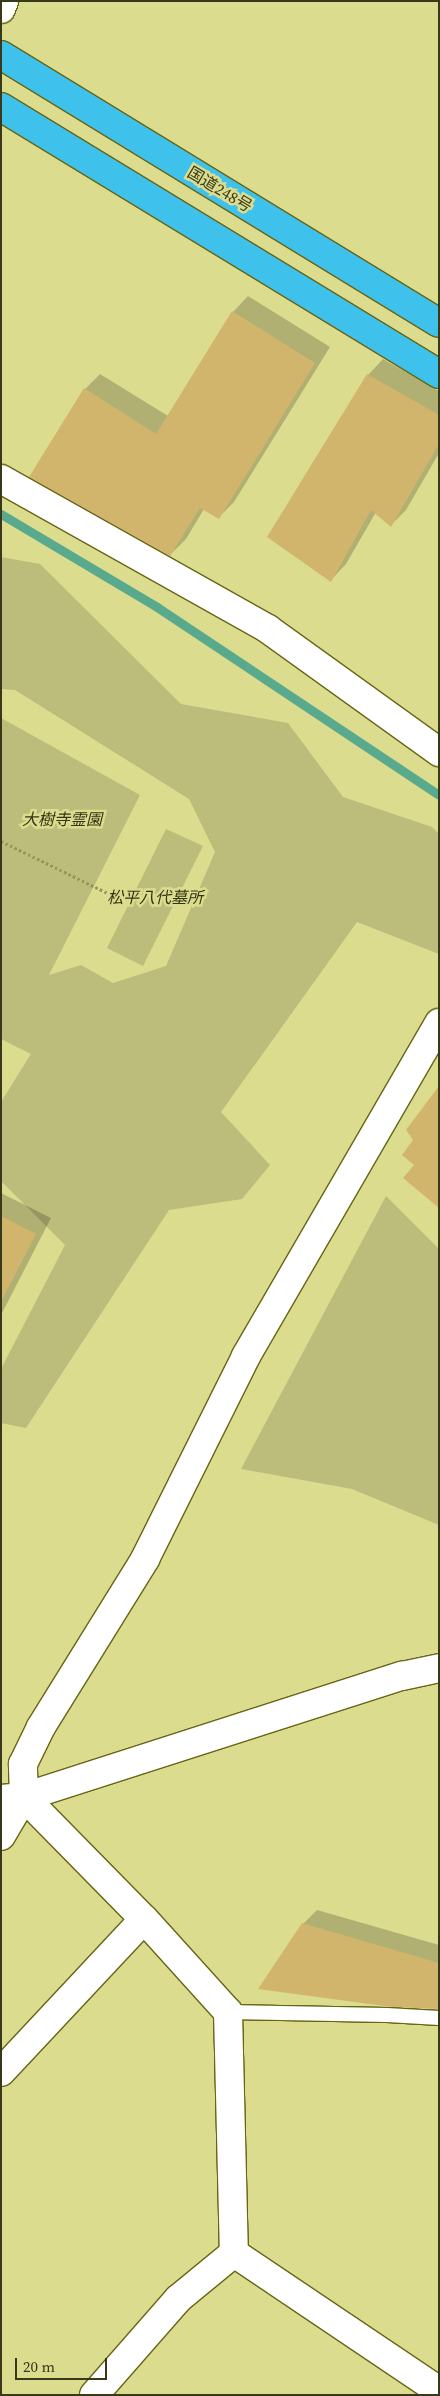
<!DOCTYPE html>
<meta charset="utf-8">
<style>
body{margin:0}
#map{position:relative;width:440px;height:2396px;overflow:hidden;background:#dcdc8f;font-family:"Source Serif 4","Noto Sans JP",serif}
div>[style]{position:absolute}
.green>*{inset:0;background:#bcbc7b}
.shadow>*{inset:0;background:#0003}
.stream>*{height:9px;margin:-4.5px;padding:0 4.5px;transform-origin:4.5px;border-radius:4.5px;background:#59aa8d}
.building>*{inset:0;background:#d2b56c}
.path>*{height:3px;margin-top:-1.5px;transform-origin:0;background:repeating-linear-gradient(90deg,#94945b 0 2.5px,transparent 0 5px)}
.roads{filter:drop-shadow(1px 0 #676514) drop-shadow(-1px 0 #676514) drop-shadow(0 1px #676514) drop-shadow(0 -1px #676514)}
.service>*{height:14px;margin:-7px;padding:0 7px;transform-origin:7px;border-radius:7px;background:#fff}
.minor>*{height:28px;margin:-14px;padding:0 14px;transform-origin:14px;border-radius:14px;background:#fff}
.tertiary>*{height:28px;margin:-14px;padding:0 14px;transform-origin:14px;border-radius:14px;background:#fff}
.trunk>*{height:28px;margin:-14px;padding:0 14px;transform-origin:14px;border-radius:14px;background:#3ec2eb}
span{translate:-50% -50%;white-space:nowrap;text-align:center;line-height:1.15;-webkit-text-stroke:5px #dcdc8f;paint-order:stroke}
.street-label{font-size:16px;color:#393919}
.park-label{font-size:16px;color:#343414;font-style:italic}
.frame{position:absolute;inset:0;border:2px solid #393919;pointer-events:none}
.scale{position:absolute;left:15px;top:2358px;width:92px;height:22px;box-sizing:border-box;border:2px solid #393919;border-top:0;padding-left:6px;font-size:15px;line-height:18px;white-space:nowrap;color:#393919;-webkit-text-stroke:4px #dcdc8f;paint-order:stroke}
</style>
<div id="map">
<div class="green">
<div style="clip-path:polygon(1px 557px,40px 564px,181px 704px,288px 723px,343px 797px,432px 827px,439px 834px,439px 954px,357px 922px,221px 1112px,270px 1165px,242px 1199px,169px 1210px,26px 1428px,1px 1423px,1px 1369px,65px 1245px,1px 1181px,1px 1102px,31px 1054px,1px 1039px,1px 718px,140px 795px,49px 975px,81px 965px,113px 983px,166px 966px,215px 852px,189px 799px,15px 690px,1px 689px)"></div>
<div style="clip-path:polygon(166px 829px,203px 846px,143px 966px,107px 948px)"></div>
<div style="clip-path:polygon(386px 1196px,439px 1249px,439px 1525px,352px 1489px,241px 1469px)"></div>
</div>
<div class="shadow">
<div style="clip-path:polygon(248px 296px,330px 347px,234px 502px,218px 518px,204px 509px,186px 539px,170px 555px,85px 389px,100px 374px,168px 416px,233px 312px)"></div>
<div style="clip-path:polygon(383px 359px,439px 391px,439px 453px,406px 510px,391px 525px,376px 512px,346px 564px,331px 580px,368px 375px)"></div>
<div style="clip-path:polygon(1px 1193px,51px 1218px,1px 1315px)"></div>
<div style="clip-path:polygon(317px 1910px,439px 1945px,439px 2008px,303px 1924px)"></div>
</div>
<div class="stream">
<div style="left:1px;top:514px;width:182px;rotate:30.8deg"></div>
<div style="left:157px;top:607px;width:339px;rotate:33.7deg"></div>
</div>
<div class="building">
<div style="clip-path:polygon(232px 311px,315px 363px,219px 519px,200px 508px,170px 556px,29px 477px,84px 388px,156px 434px)"></div>
<div style="clip-path:polygon(367px 374px,439px 415px,439px 444px,391px 527px,371px 510px,331px 582px,267px 537px)"></div>
<div style="clip-path:polygon(439px 1086px,439px 1208px,403px 1178px,414px 1165px,402px 1155px,413px 1140px,406px 1130px)"></div>
<div style="clip-path:polygon(1px 1216px,36px 1234px,1px 1302px)"></div>
<div style="clip-path:polygon(302px 1923px,439px 1963px,439px 2009px,392px 2007px,258px 1989px)"></div>
</div>
<div class="path">
<div style="left:1px;top:841px;width:128px;rotate:26deg"></div>
</div>
<div class="roads">
<div class="service">
<div style="left:228px;top:2012px;width:159px;rotate:1.1deg"></div>
<div style="left:387px;top:2015px;width:52px;rotate:3.3deg"></div>
</div>
<div class="minor">
<div style="left:1px;top:479px;width:306px;rotate:29.3deg"></div>
<div style="left:268px;top:629px;width:211px;rotate:35.7deg"></div>
<div style="left:24px;top:1797px;width:171px;rotate:45.5deg"></div>
<div style="left:144px;top:1919px;width:125px;rotate:47.9deg"></div>
<div style="left:228px;top:2012px;width:241px;rotate:88.6deg"></div>
<div style="left:1px;top:1799px;width:23px;rotate:-5deg"></div>
<div style="left:24px;top:1797px;width:397px;rotate:-17.8deg"></div>
<div style="left:402px;top:1676px;width:38px;rotate:-12deg"></div>
<div style="left:1px;top:1836px;width:45px;rotate:-59.5deg"></div>
<div style="left:24px;top:1797px;width:33px;rotate:-92deg"></div>
<div style="left:23px;top:1764px;width:41px;rotate:-64.1deg"></div>
<div style="left:41px;top:1727px;width:198px;rotate:-58.2deg"></div>
<div style="left:145px;top:1559px;width:227px;rotate:-63.5deg"></div>
<div style="left:246px;top:1356px;width:385px;rotate:-59.9deg"></div>
<div style="left:1px;top:2072px;width:209px;rotate:-46.9deg"></div>
<div style="left:234px;top:2253px;width:247px;rotate:33.9deg"></div>
<div style="left:94px;top:2395px;width:128px;rotate:-48.8deg"></div>
<div style="left:178px;top:2299px;width:72px;rotate:-39.4deg"></div>
</div>
<div class="tertiary">
<div style="left:1px;top:9px;width:9px;rotate:-69deg"></div>
</div>
<div class="trunk">
<div style="left:1px;top:55px;width:513px;rotate:31.46deg"></div>
<div style="left:1px;top:107px;width:513px;rotate:31.37deg"></div>
</div>
</div>
<div class="street-label">
<span style="left:220px;top:189px;rotate:31deg">国道248号</span>
</div>
<div class="park-label">
<span style="left:62px;top:819px">大樹寺霊園</span>
<span style="left:155px;top:897px">松平八代墓所</span>
</div>
<div class="frame"></div>
<div class="scale">20 m</div>
</div>
